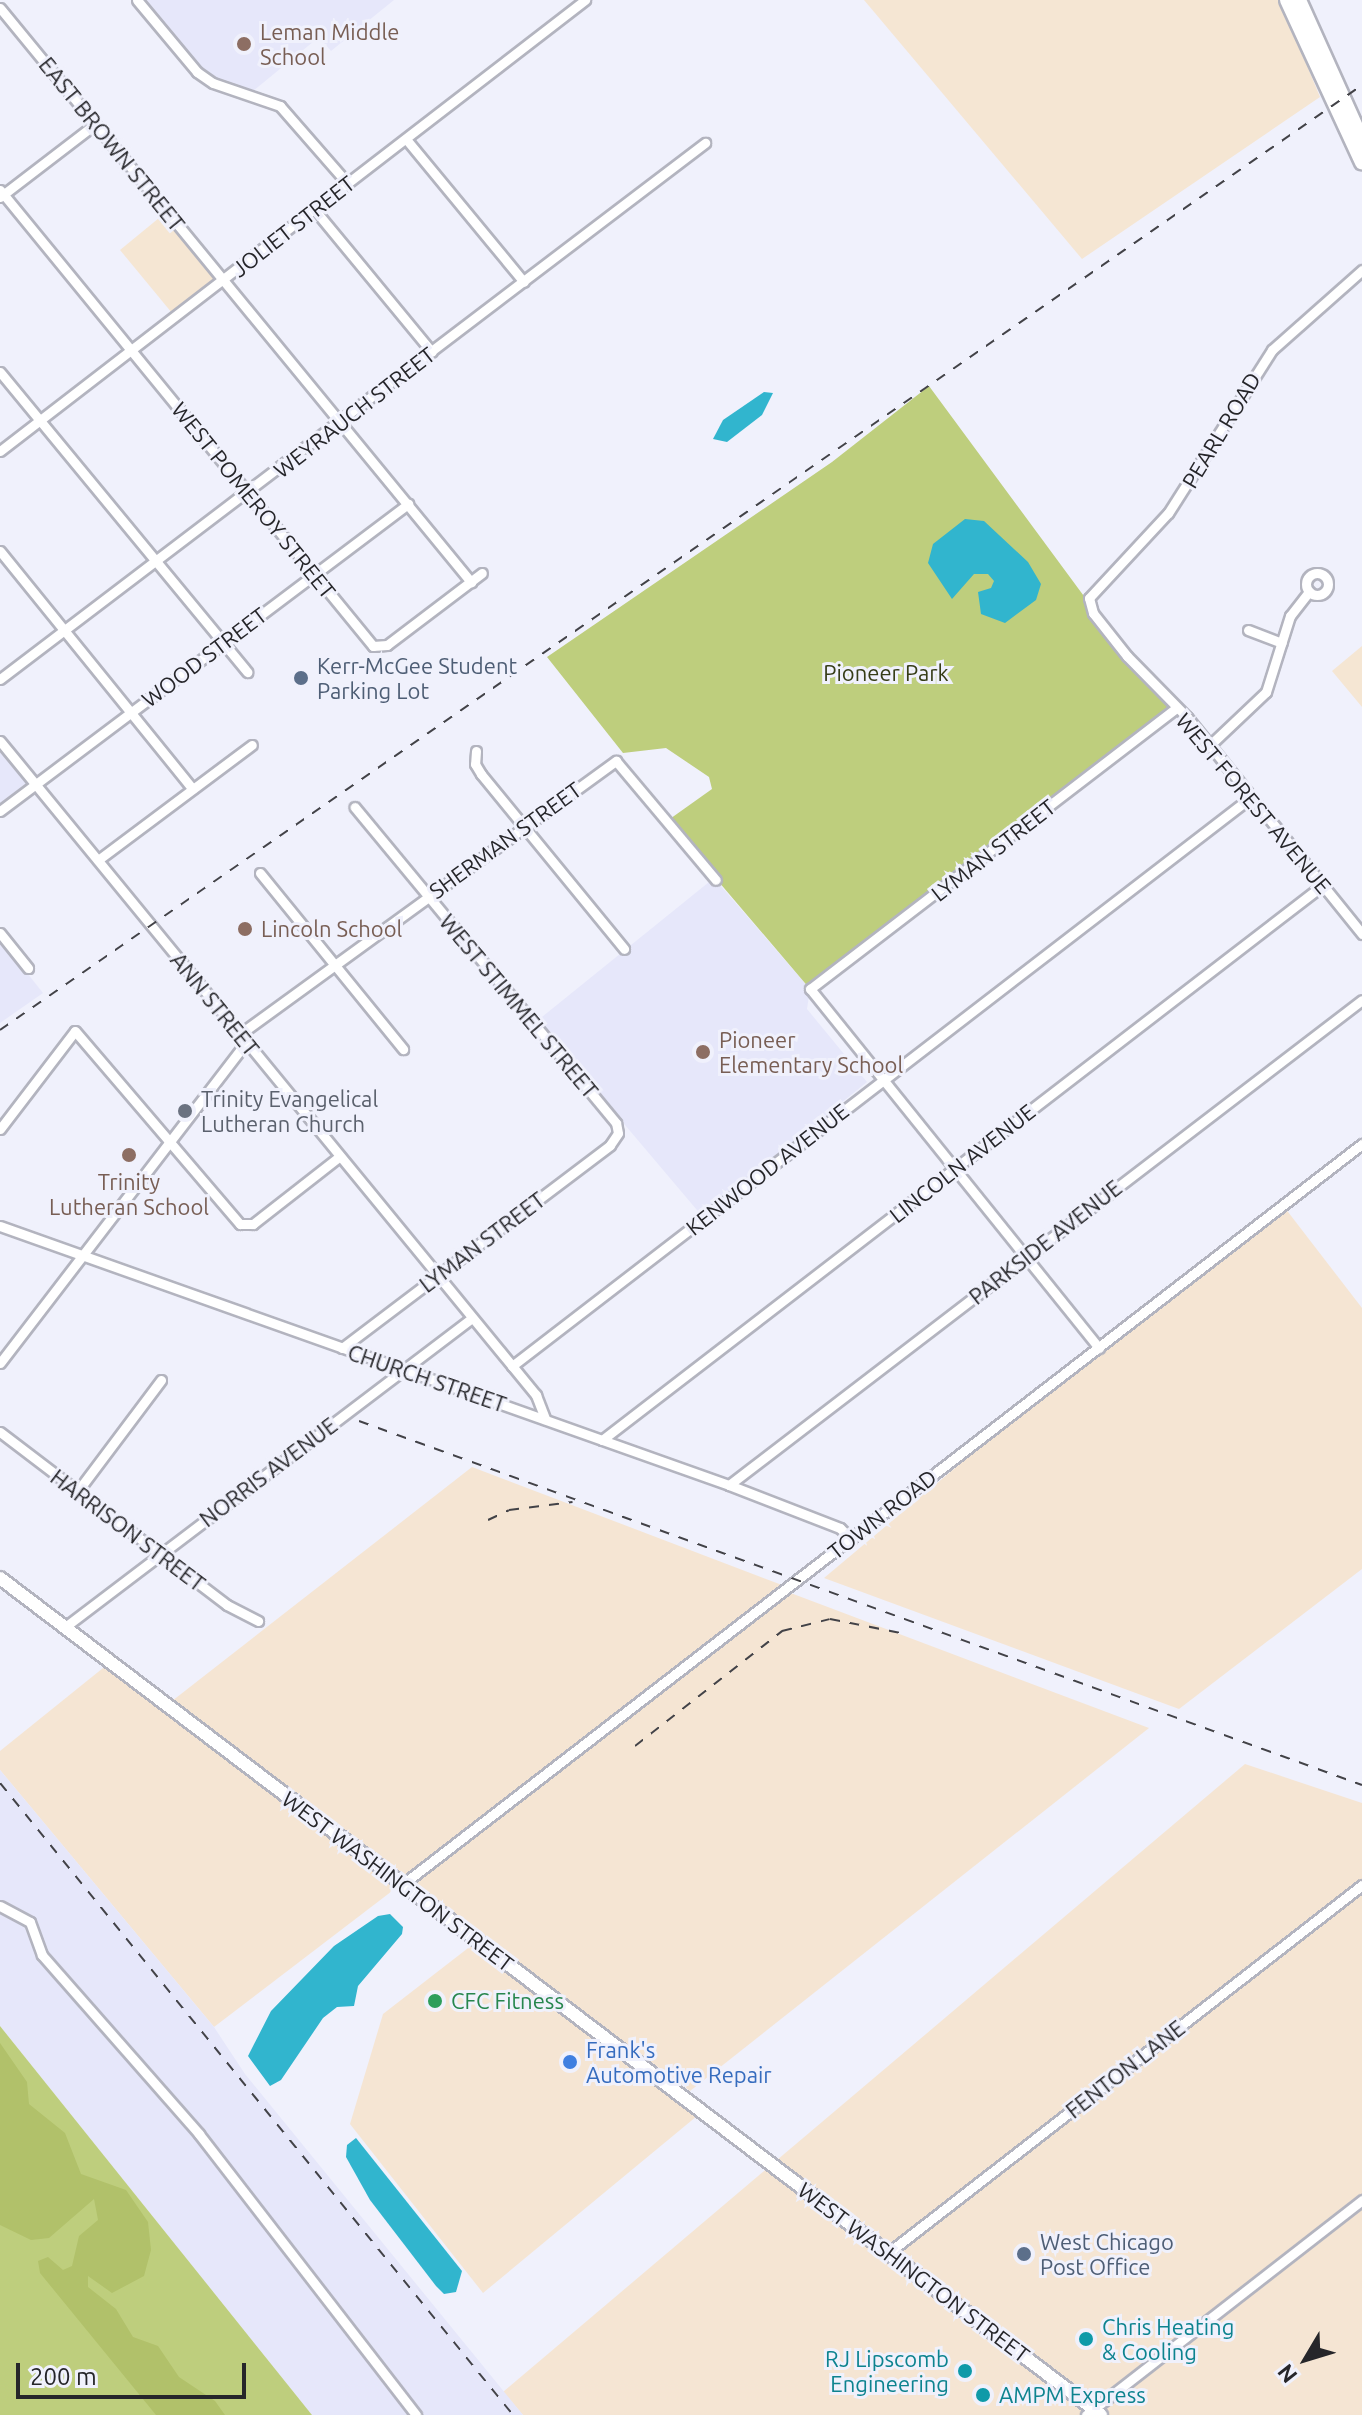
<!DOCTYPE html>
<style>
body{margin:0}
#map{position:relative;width:1362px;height:2415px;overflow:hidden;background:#f0f1fc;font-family:Ubuntu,sans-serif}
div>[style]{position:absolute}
.commercial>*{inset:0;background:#f5e6d3}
.industrial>*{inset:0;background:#f5e5d3}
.built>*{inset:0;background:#e6e7fa}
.green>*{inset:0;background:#bece7d}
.forest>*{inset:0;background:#b1c16a}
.water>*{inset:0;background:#31b5ce}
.roads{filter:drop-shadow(2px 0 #b3b4bf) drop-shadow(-2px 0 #b3b4bf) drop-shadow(0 2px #b3b4bf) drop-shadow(0 -2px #b3b4bf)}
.street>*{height:9px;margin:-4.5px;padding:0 4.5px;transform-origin:4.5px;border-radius:4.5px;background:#fff}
.street>.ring{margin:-4.5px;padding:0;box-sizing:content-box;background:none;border:9px solid #fff;border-radius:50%}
.secondary>*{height:12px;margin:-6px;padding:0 6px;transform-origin:6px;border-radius:6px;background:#fff}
.primary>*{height:14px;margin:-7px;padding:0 7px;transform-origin:7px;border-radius:7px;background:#fff}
.rail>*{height:2px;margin-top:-1px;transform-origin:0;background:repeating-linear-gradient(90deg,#424247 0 10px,transparent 0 20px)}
.dots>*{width:22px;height:22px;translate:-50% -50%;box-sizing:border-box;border:4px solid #f0f1fc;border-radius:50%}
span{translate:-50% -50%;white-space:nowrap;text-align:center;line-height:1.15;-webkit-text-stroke:6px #f0f1fc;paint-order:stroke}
.education-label{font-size:22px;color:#785e54}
.left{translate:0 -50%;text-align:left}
.street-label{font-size:22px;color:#26262a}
.service-label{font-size:22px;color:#4e5e75}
.park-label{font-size:22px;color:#363d17}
.worship-label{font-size:22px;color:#5b616d}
.leisure-label{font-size:22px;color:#27864d}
.shop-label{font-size:22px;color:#366cbe}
.culture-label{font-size:22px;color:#0d838f}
.right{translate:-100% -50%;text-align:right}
.north{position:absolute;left:1266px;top:2319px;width:80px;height:80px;-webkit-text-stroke:6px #f0f1fc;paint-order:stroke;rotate:232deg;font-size:22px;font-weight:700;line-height:32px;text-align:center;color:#26262a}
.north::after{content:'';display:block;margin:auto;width:28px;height:36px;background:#26262a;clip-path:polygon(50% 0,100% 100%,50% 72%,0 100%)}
.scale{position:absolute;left:16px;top:2363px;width:230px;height:36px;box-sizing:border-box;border:4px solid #26262a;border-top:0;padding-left:10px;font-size:24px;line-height:28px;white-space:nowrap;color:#26262a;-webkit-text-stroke:6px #f0f1fc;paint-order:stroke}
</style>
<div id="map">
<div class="commercial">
<div style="clip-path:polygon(864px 0,1280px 0,1320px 97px,1082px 259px)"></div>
<div style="clip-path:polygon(170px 209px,223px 274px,172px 313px,120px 250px)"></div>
<div style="clip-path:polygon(1362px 646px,1362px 707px,1332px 671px)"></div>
</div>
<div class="industrial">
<div style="clip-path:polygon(1285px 1208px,1362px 1308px,1362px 1569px,1179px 1709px,824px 1578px,1041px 1396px)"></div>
<div style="clip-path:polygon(472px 1467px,782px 1585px,403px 1878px,172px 1701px)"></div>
<div style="clip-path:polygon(788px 1592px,1149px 1728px,690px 2091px,413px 1884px)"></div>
<div style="clip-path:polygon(108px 1664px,396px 1888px,214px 2027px,0 1770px,0 1751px)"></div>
<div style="clip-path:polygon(1245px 1764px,1362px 1803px,1362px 2415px,523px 2415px,503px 2392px)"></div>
<div style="clip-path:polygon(472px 1945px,697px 2116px,483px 2293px,350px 2124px,383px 2014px)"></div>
</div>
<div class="built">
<div style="clip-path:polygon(141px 0,394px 0,331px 51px,319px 37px,253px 91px,207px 76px)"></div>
<div style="clip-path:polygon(0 747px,30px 783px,0 806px)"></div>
<div style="clip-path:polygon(714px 878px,810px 989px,807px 1009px,867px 1082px,702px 1216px,537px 1021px)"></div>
<div style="clip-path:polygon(0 939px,43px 993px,0 1023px)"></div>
<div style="clip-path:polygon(0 1770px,214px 2027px,245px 2074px,523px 2415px,312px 2415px,0 2026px)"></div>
</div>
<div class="green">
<div style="clip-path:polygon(929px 386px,1089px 603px,1176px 708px,810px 989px,667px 821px,712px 789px,709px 777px,666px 748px,623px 753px,547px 657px,832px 462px)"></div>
<div style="clip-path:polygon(0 2026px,312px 2415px,0 2415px)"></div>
</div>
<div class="forest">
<div style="clip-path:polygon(0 2043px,27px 2082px,29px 2104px,65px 2133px,81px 2174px,126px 2190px,148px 2222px,151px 2250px,144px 2276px,112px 2293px,88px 2276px,88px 2287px,116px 2309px,133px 2337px,158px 2346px,179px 2377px,215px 2401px,225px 2415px,156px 2415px,40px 2273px,38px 2261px,48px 2257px,63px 2270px,72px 2266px,79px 2236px,98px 2220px,94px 2199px,49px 2238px,31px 2240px,0 2225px)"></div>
</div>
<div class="water">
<div style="clip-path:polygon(764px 392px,773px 393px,762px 415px,727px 442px,713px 439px,723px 420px)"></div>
<div style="clip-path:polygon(965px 519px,984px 521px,1028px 562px,1041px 584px,1036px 600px,1005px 623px,981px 614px,978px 592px,991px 588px,994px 581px,988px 574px,974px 574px,952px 599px,928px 563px,933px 544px)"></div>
<div style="clip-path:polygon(390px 1914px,403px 1927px,402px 1934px,358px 1986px,354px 2006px,337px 2007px,323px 2018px,281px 2080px,270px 2086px,248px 2056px,271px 2011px,334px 1946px,378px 1916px)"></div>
<div style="clip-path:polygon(356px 2138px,462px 2271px,456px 2292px,444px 2294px,436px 2286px,370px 2200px,346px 2157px,347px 2145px)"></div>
</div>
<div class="roads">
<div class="street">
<div style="left:137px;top:0;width:94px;rotate:50.2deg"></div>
<div style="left:197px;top:72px;width:19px;rotate:35deg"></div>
<div style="left:213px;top:83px;width:71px;rotate:18.9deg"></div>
<div style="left:280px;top:106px;width:103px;rotate:48.9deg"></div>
<div style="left:0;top:8px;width:743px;rotate:50.63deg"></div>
<div style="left:406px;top:139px;width:185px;rotate:50.5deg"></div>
<div style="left:0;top:190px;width:589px;rotate:50.72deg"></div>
<div style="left:373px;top:646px;width:14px;rotate:-4deg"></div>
<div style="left:387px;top:645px;width:119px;rotate:-37.2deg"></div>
<div style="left:0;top:197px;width:120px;rotate:-37.5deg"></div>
<div style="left:314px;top:209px;width:185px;rotate:50.5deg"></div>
<div style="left:1362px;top:270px;width:120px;rotate:138.4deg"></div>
<div style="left:1272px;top:350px;width:193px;rotate:122.5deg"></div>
<div style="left:1168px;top:513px;width:116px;rotate:132.9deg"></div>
<div style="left:1089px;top:598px;width:16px;rotate:75deg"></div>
<div style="left:1093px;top:613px;width:55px;rotate:51.7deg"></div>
<div style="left:1127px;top:656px;width:86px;rotate:45.5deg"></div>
<div style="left:1187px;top:717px;width:279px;rotate:51.1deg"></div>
<div style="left:0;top:372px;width:389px;rotate:50.5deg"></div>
<div style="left:0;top:451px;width:739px;rotate:-37.63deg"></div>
<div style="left:0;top:551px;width:306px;rotate:51deg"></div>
<div class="ring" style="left:1306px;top:573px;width:13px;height:13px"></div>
<div style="left:1248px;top:630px;width:36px;rotate:21deg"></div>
<div style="left:0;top:679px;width:886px;rotate:-37.25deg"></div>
<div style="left:0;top:741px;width:846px;rotate:50.66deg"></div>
<div style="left:536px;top:1395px;width:26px;rotate:69deg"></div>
<div style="left:1210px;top:745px;width:77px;rotate:-43.4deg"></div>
<div style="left:1266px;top:692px;width:80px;rotate:-72.5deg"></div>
<div style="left:1290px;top:616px;width:31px;rotate:-52deg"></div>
<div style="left:476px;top:751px;width:13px;rotate:94deg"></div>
<div style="left:475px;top:764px;width:12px;rotate:59deg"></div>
<div style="left:481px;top:774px;width:226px;rotate:50.7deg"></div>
<div style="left:0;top:811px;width:511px;rotate:-36.96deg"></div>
<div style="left:98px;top:860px;width:192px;rotate:-36.8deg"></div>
<div style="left:260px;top:873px;width:227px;rotate:50.9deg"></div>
<div style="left:0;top:933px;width:45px;rotate:51.3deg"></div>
<div style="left:240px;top:1034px;width:465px;rotate:-36deg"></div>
<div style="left:616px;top:761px;width:155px;rotate:50deg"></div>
<div style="left:0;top:1129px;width:123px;rotate:-52.6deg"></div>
<div style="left:75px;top:1031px;width:254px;rotate:49.5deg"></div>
<div style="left:240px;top:1224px;width:13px"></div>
<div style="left:253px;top:1224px;width:110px;rotate:-38deg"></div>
<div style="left:0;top:1226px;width:774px;rotate:19.56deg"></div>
<div style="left:729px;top:1485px;width:119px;rotate:21.2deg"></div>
<div style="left:840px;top:1528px;width:16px;rotate:45deg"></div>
<div style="left:342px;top:1348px;width:336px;rotate:-37.1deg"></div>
<div style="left:610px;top:1145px;width:14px;rotate:-56deg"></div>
<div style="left:618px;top:1133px;width:10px;rotate:-101deg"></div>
<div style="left:616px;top:1123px;width:410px;rotate:-129.6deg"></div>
<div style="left:1099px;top:1348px;width:461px;rotate:-128.8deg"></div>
<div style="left:810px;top:989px;width:461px;rotate:-37.5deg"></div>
<div style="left:0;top:1363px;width:404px;rotate:-52.5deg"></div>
<div style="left:512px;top:1366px;width:933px;rotate:-37.59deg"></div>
<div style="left:0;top:1432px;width:285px;rotate:37.3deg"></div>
<div style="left:227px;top:1605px;width:35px;rotate:27deg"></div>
<div style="left:602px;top:1440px;width:910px;rotate:-37.59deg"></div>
<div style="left:729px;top:1485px;width:797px;rotate:-37.46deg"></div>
<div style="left:77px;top:1492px;width:140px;rotate:-53.1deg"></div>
<div style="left:65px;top:1627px;width:511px;rotate:-37.21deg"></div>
<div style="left:403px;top:1884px;width:1211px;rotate:-37.66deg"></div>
<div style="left:0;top:1906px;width:34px;rotate:28deg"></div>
<div style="left:30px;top:1922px;width:35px;rotate:70deg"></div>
<div style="left:42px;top:1955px;width:238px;rotate:48.7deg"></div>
<div style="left:199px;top:2134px;width:355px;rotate:52.3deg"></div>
<div style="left:888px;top:2253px;width:600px;rotate:-37.82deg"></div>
<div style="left:1086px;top:2415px;width:350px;rotate:-37.9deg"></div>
</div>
<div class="secondary">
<div style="left:0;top:1578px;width:1383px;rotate:37.24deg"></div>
</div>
<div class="primary">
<div style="left:1287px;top:0;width:179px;rotate:65.2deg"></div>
<div style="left:1299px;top:0;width:154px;rotate:65.8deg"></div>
</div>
</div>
<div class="rail">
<div style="left:0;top:1030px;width:1658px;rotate:-34.75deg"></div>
<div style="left:359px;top:1421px;width:1067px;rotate:19.95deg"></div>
<div style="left:488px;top:1520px;width:23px;rotate:-25deg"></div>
<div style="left:509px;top:1510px;width:64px;rotate:-7.1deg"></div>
<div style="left:635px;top:1746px;width:187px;rotate:-38deg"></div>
<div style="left:782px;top:1631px;width:49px;rotate:-14deg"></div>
<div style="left:830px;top:1619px;width:72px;rotate:11.2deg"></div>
<div style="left:0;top:1783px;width:814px;rotate:50.93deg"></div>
</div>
<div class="dots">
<div style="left:244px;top:44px;background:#8d6e63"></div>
<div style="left:301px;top:678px;background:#5c6f8a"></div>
<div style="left:245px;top:929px;background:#8d6e63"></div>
<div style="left:703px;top:1052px;background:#8d6e63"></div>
<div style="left:185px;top:1111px;background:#6b7280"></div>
<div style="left:129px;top:1155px;background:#8d6e63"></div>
<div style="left:435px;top:2001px;background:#2e9e5b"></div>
<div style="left:570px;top:2062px;background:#3f7fe0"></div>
<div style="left:1024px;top:2254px;background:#5c6f8a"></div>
<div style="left:1086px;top:2339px;background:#0f9aa8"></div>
<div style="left:965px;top:2371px;background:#0f9aa8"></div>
<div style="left:983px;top:2395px;background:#0f9aa8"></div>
</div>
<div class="education-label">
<span class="left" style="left:260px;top:44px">Leman Middle<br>School</span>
<span class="left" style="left:261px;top:929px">Lincoln School</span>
<span class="left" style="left:719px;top:1052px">Pioneer<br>Elementary School</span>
<span style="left:129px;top:1194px">Trinity<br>Lutheran School</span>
</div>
<div class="street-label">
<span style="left:112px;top:144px;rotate:51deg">EAST BROWN STREET</span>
<span style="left:293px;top:226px;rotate:-38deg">JOLIET STREET</span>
<span style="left:354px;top:412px;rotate:-38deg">WEYRAUCH STREET</span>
<span style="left:1221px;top:430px;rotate:-59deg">PEARL ROAD</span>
<span style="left:254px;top:500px;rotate:51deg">WEST POMEROY STREET</span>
<span style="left:204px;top:657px;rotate:-37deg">WOOD STREET</span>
<span style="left:1254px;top:803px;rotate:50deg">WEST FOREST AVENUE</span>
<span style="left:505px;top:840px;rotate:-36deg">SHERMAN STREET</span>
<span style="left:993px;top:850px;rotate:-38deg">LYMAN STREET</span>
<span style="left:215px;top:1004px;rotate:51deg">ANN STREET</span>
<span style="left:519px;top:1006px;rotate:50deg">WEST STIMMEL STREET</span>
<span style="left:962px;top:1163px;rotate:-38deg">LINCOLN AVENUE</span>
<span style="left:767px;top:1169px;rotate:-38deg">KENWOOD AVENUE</span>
<span style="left:482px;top:1242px;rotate:-37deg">LYMAN STREET</span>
<span style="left:1045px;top:1242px;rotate:-38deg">PARKSIDE AVENUE</span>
<span style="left:427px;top:1378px;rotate:19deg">CHURCH STREET</span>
<span style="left:268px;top:1472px;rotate:-37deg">NORRIS AVENUE</span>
<span style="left:882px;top:1514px;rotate:-38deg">TOWN ROAD</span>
<span style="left:128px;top:1530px;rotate:37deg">HARRISON STREET</span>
<span style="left:398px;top:1881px;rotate:37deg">WEST WASHINGTON STREET</span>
<span style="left:1125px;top:2069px;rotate:-38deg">FENTON LANE</span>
<span style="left:914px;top:2272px;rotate:37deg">WEST WASHINGTON STREET</span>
</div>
<div class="service-label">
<span class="left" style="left:317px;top:678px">Kerr-McGee Student<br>Parking Lot</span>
<span class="left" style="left:1040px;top:2254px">West Chicago<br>Post Office</span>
</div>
<div class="park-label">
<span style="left:886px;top:673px">Pioneer Park</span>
</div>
<div class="worship-label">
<span class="left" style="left:201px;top:1111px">Trinity Evangelical<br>Lutheran Church</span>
</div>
<div class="leisure-label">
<span class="left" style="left:451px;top:2001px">CFC Fitness</span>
</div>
<div class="shop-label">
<span class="left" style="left:586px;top:2062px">Frank's<br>Automotive Repair</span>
</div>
<div class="culture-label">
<span class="left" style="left:1102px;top:2339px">Chris Heating<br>&amp; Cooling</span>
<span class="right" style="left:949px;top:2371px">RJ Lipscomb<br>Engineering</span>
<span class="left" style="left:999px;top:2395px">AMPM Express</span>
</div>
<div class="north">N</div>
<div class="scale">200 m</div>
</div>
